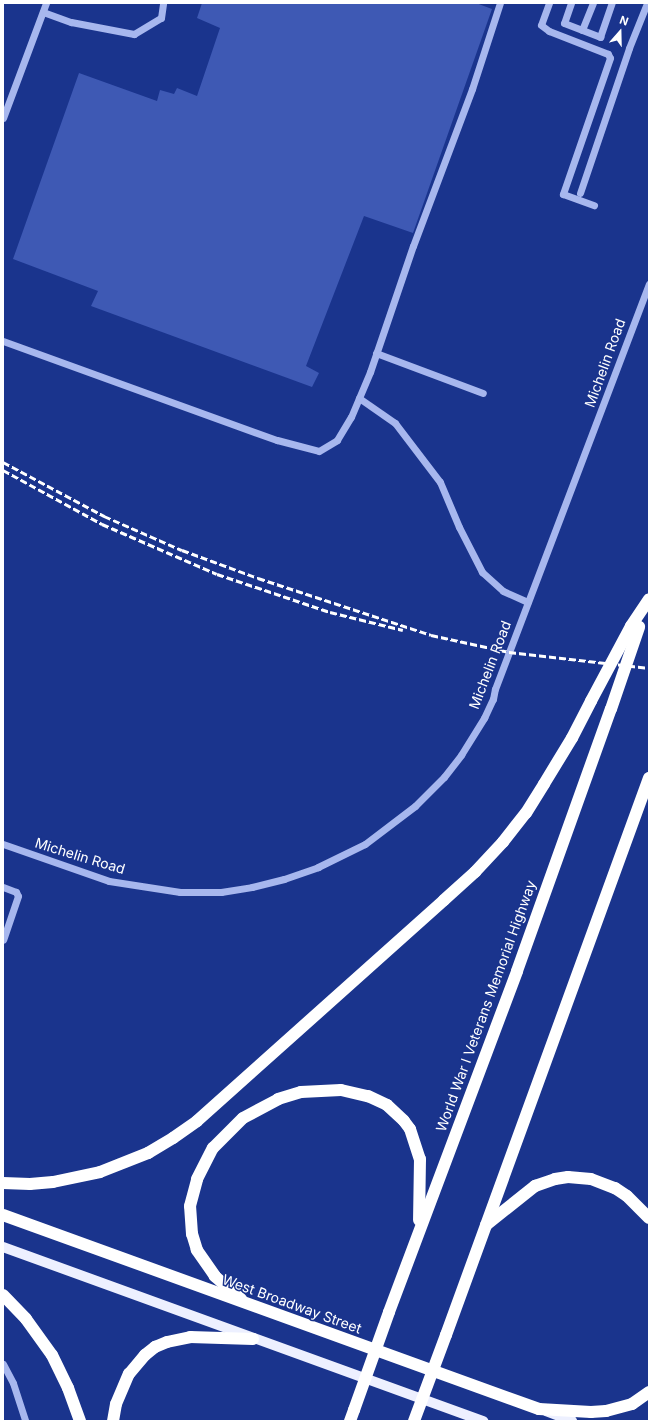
<!DOCTYPE html>
<style>
body{margin:0}
#map{position:relative;width:652px;height:1424px;overflow:hidden;background:#1a348d;font-family:Inter,sans-serif}
div>[style]{position:absolute}
.building>*{inset:0;background:#3e59b4}
.minor>*{height:7px;margin:-3.5px;padding:0 3.5px;transform-origin:3.5px;border-radius:3.5px;background:#a7b7ee}
.major>*{height:10px;margin:-5px;padding:0 5px;transform-origin:5px;border-radius:5px;background:#edf0ff}
.highway>*{height:12px;margin:-6px;padding:0 6px;transform-origin:6px;border-radius:6px;background:#fff}
.rail>*{height:3px;margin-top:-1.5px;transform-origin:0;background:repeating-linear-gradient(90deg,#fff 0 7px,transparent 0 10px)}
.highway-bridge>*{height:12px;margin:-6px;padding:0 6px;transform-origin:6px;border-radius:6px;background:#fff}
span{translate:-50% -50%;white-space:nowrap;text-align:center;line-height:1.15;-webkit-text-stroke:3px #1a348d;paint-order:stroke}
.street-label{font-size:14px;color:#fff}
.frame{position:absolute;inset:0;border:4px solid #fff;pointer-events:none}
.north{position:absolute;left:600px;top:12px;width:40px;height:40px;-webkit-text-stroke:3px #1a348d;paint-order:stroke;rotate:20deg;font-size:11px;font-weight:700;line-height:16px;text-align:center;color:#fff}
.north::after{content:'';display:block;margin:auto;width:14px;height:18px;background:#fff;clip-path:polygon(50% 0,100% 100%,50% 72%,0 100%)}
</style>
<div id="map">
<div class="building">
<div style="clip-path:polygon(202px 3px,476px 3px,492px 9px,413px 233px,364px 216px,306px 366px,319px 373px,312px 387px,91px 306px,98px 291px,13px 259px,79px 73px,157px 101px,160px 90px,174px 94px,177px 88px,197px 96px,220px 28px,197px 18px)"></div>
</div>
<div class="minor">
<div style="left:549px;top:3px;width:23px;rotate:110deg"></div>
<div style="left:541px;top:25px;width:10px;rotate:37deg"></div>
<div style="left:549px;top:31px;width:63px;rotate:21.3deg"></div>
<div style="left:608px;top:54px;width:4px;rotate:63deg"></div>
<div style="left:610px;top:58px;width:144px;rotate:109.1deg"></div>
<div style="left:563px;top:194px;width:33px;rotate:20deg"></div>
<div style="left:571px;top:3px;width:21px;rotate:109deg"></div>
<div style="left:564px;top:23px;width:39px;rotate:21deg"></div>
<div style="left:600px;top:37px;width:36px;rotate:-71deg"></div>
<div style="left:43px;top:12px;width:30px;rotate:20deg"></div>
<div style="left:71px;top:22px;width:64px;rotate:10.8deg"></div>
<div style="left:134px;top:34px;width:31px;rotate:-31deg"></div>
<div style="left:161px;top:18px;width:15px;rotate:-82deg"></div>
<div style="left:582px;top:30px;width:29px;rotate:-68deg"></div>
<div style="left:3px;top:118px;width:123px;rotate:-69.5deg"></div>
<div style="left:580px;top:193px;width:153px;rotate:-71.3deg"></div>
<div style="left:629px;top:48px;width:48px;rotate:-68.2deg"></div>
<div style="left:3px;top:341px;width:291px;rotate:19.9deg"></div>
<div style="left:277px;top:440px;width:43px;rotate:14.7deg"></div>
<div style="left:319px;top:451px;width:21px;rotate:-31deg"></div>
<div style="left:337px;top:440px;width:27px;rotate:-59deg"></div>
<div style="left:351px;top:417px;width:49px;rotate:-67.1deg"></div>
<div style="left:370px;top:372px;width:133px;rotate:-71.2deg"></div>
<div style="left:413px;top:246px;width:168px;rotate:-69.4deg"></div>
<div style="left:472px;top:89px;width:90px;rotate:-72deg"></div>
<div style="left:376px;top:353px;width:114px;rotate:20.5deg"></div>
<div style="left:359px;top:398px;width:44px;rotate:34.8deg"></div>
<div style="left:395px;top:423px;width:74px;rotate:52.7deg"></div>
<div style="left:440px;top:482px;width:49px;rotate:67.1deg"></div>
<div style="left:459px;top:527px;width:51px;rotate:62.9deg"></div>
<div style="left:482px;top:572px;width:28px;rotate:42deg"></div>
<div style="left:503px;top:591px;width:27px;rotate:24deg"></div>
<div style="left:3px;top:844px;width:112px;rotate:19.2deg"></div>
<div style="left:109px;top:881px;width:72px;rotate:8.8deg"></div>
<div style="left:180px;top:892px;width:41px"></div>
<div style="left:221px;top:892px;width:31px;rotate:-9deg"></div>
<div style="left:252px;top:887px;width:33px;rotate:-14deg"></div>
<div style="left:284px;top:879px;width:36px;rotate:-19deg"></div>
<div style="left:318px;top:867px;width:52px;rotate:-26.1deg"></div>
<div style="left:365px;top:844px;width:63px;rotate:-37.2deg"></div>
<div style="left:415px;top:806px;width:41px;rotate:-45deg"></div>
<div style="left:444px;top:777px;width:28px;rotate:-52deg"></div>
<div style="left:461px;top:755px;width:44px;rotate:-58.1deg"></div>
<div style="left:484px;top:718px;width:21px;rotate:-65deg"></div>
<div style="left:493px;top:699px;width:10px;rotate:-79deg"></div>
<div style="left:495px;top:689px;width:433px;rotate:-69.2deg"></div>
<div style="left:3px;top:887px;width:14px;rotate:21deg"></div>
<div style="left:16px;top:892px;width:4px;rotate:63deg"></div>
<div style="left:18px;top:896px;width:46px;rotate:108.8deg"></div>
<div style="left:3px;top:1364px;width:21px;rotate:62deg"></div>
<div style="left:13px;top:1383px;width:40px;rotate:72deg"></div>
</div>
<div class="major">
<div style="left:3px;top:1247px;width:511px;rotate:19.93deg"></div>
<div style="left:546px;top:1411px;width:28px;rotate:21deg"></div>
</div>
<div class="highway">
<div style="left:631px;top:626px;width:32px;rotate:-56deg"></div>
<div style="left:3px;top:1183px;width:27px;rotate:2deg"></div>
<div style="left:30px;top:1184px;width:23px;rotate:-5deg"></div>
<div style="left:53px;top:1182px;width:48px;rotate:-12deg"></div>
<div style="left:100px;top:1172px;width:52px;rotate:-21.6deg"></div>
<div style="left:148px;top:1153px;width:29px;rotate:-31deg"></div>
<div style="left:173px;top:1138px;width:29px;rotate:-35deg"></div>
<div style="left:197px;top:1121px;width:331px;rotate:-41.8deg"></div>
<div style="left:444px;top:900px;width:42px;rotate:-42.1deg"></div>
<div style="left:475px;top:872px;width:41px;rotate:-47deg"></div>
<div style="left:503px;top:842px;width:37px;rotate:-52deg"></div>
<div style="left:526px;top:813px;width:34px;rotate:-58deg"></div>
<div style="left:544px;top:784px;width:54px;rotate:-58.7deg"></div>
<div style="left:572px;top:738px;width:42px;rotate:-62.8deg"></div>
<div style="left:3px;top:1215px;width:570px;rotate:19.9deg"></div>
<div style="left:539px;top:1409px;width:52px;rotate:3.3deg"></div>
<div style="left:591px;top:1412px;width:15px;rotate:-4deg"></div>
<div style="left:606px;top:1411px;width:27px;rotate:-15deg"></div>
<div style="left:632px;top:1404px;width:21px;rotate:-35deg"></div>
<div style="left:486px;top:1225px;width:63px;rotate:-38.5deg"></div>
<div style="left:535px;top:1186px;width:21px;rotate:-19deg"></div>
<div style="left:555px;top:1179px;width:13px;rotate:-9deg"></div>
<div style="left:568px;top:1177px;width:23px;rotate:5deg"></div>
<div style="left:591px;top:1179px;width:26px;rotate:21deg"></div>
<div style="left:615px;top:1188px;width:14px;rotate:34deg"></div>
<div style="left:627px;top:1196px;width:31px;rotate:45deg"></div>
<div style="left:3px;top:1295px;width:33px;rotate:46deg"></div>
<div style="left:26px;top:1319px;width:44px;rotate:54.2deg"></div>
<div style="left:52px;top:1355px;width:37px;rotate:64deg"></div>
<div style="left:68px;top:1388px;width:35px;rotate:70deg"></div>
<div style="left:241px;top:1299px;width:35px;rotate:-139deg"></div>
<div style="left:215px;top:1276px;width:32px;rotate:-125deg"></div>
<div style="left:197px;top:1250px;width:17px;rotate:-107deg"></div>
<div style="left:192px;top:1234px;width:28px;rotate:-94deg"></div>
<div style="left:190px;top:1206px;width:28px;rotate:-75deg"></div>
<div style="left:197px;top:1179px;width:35px;rotate:-63deg"></div>
<div style="left:213px;top:1148px;width:42px;rotate:-45deg"></div>
<div style="left:243px;top:1118px;width:40px;rotate:-28deg"></div>
<div style="left:278px;top:1099px;width:24px;rotate:-17deg"></div>
<div style="left:301px;top:1092px;width:40px;rotate:-2.9deg"></div>
<div style="left:341px;top:1090px;width:28px;rotate:13deg"></div>
<div style="left:368px;top:1096px;width:21px;rotate:25deg"></div>
<div style="left:387px;top:1105px;width:23px;rotate:43deg"></div>
<div style="left:404px;top:1121px;width:10px;rotate:53deg"></div>
<div style="left:410px;top:1129px;width:32px;rotate:72deg"></div>
<div style="left:420px;top:1159px;width:61px;rotate:90.9deg"></div>
<div style="left:389px;top:1312px;width:364px;rotate:-69.4deg"></div>
<div style="left:517px;top:971px;width:278px;rotate:-70.3deg"></div>
<div style="left:446px;top:1335px;width:593px;rotate:-69.98deg"></div>
<div style="left:113px;top:1421px;width:17px;rotate:-80deg"></div>
<div style="left:116px;top:1404px;width:33px;rotate:-67deg"></div>
<div style="left:129px;top:1374px;width:25px;rotate:-50deg"></div>
<div style="left:145px;top:1355px;width:13px;rotate:-39deg"></div>
<div style="left:155px;top:1347px;width:13px;rotate:-23deg"></div>
<div style="left:167px;top:1342px;width:24px;rotate:-12deg"></div>
<div style="left:190px;top:1337px;width:63px;rotate:1.8deg"></div>
<div style="left:350px;top:1421px;width:12px;rotate:-70deg"></div>
</div>
<div class="rail">
<div style="left:3px;top:462px;width:115px;rotate:28.1deg"></div>
<div style="left:104px;top:516px;width:85px;rotate:23.6deg"></div>
<div style="left:182px;top:550px;width:81px;rotate:20.2deg"></div>
<div style="left:258px;top:578px;width:182px;rotate:18.2deg"></div>
<div style="left:431px;top:635px;width:80px;rotate:12.3deg"></div>
<div style="left:509px;top:652px;width:141px;rotate:6.5deg"></div>
<div style="left:3px;top:470px;width:113px;rotate:28.6deg"></div>
<div style="left:102px;top:524px;width:125px;rotate:23.5deg"></div>
<div style="left:217px;top:574px;width:119px;rotate:18.6deg"></div>
<div style="left:330px;top:612px;width:75px;rotate:13.9deg"></div>
</div>
<div class="highway-bridge">
<div style="left:591px;top:701px;width:85px;rotate:-61.9deg"></div>
<div style="left:611px;top:709px;width:87px;rotate:-71.1deg"></div>
<div style="left:354px;top:1410px;width:104px;rotate:-70.3deg"></div>
<div style="left:414px;top:1421px;width:92px;rotate:-69.6deg"></div>
</div>
<div class="street-label">
<span style="left:605px;top:363px;rotate:-70deg">Michelin Road</span>
<span style="left:490px;top:665px;rotate:-69deg">Michelin Road</span>
<span style="left:80px;top:856px;rotate:17deg">Michelin Road</span>
<span style="left:486px;top:1006px;rotate:-70deg">World War I Veterans Memorial Highway</span>
<span style="left:292px;top:1304px;rotate:20deg">West Broadway Street</span>
</div>
<div class="frame"></div>
<div class="north">N</div>
</div>
